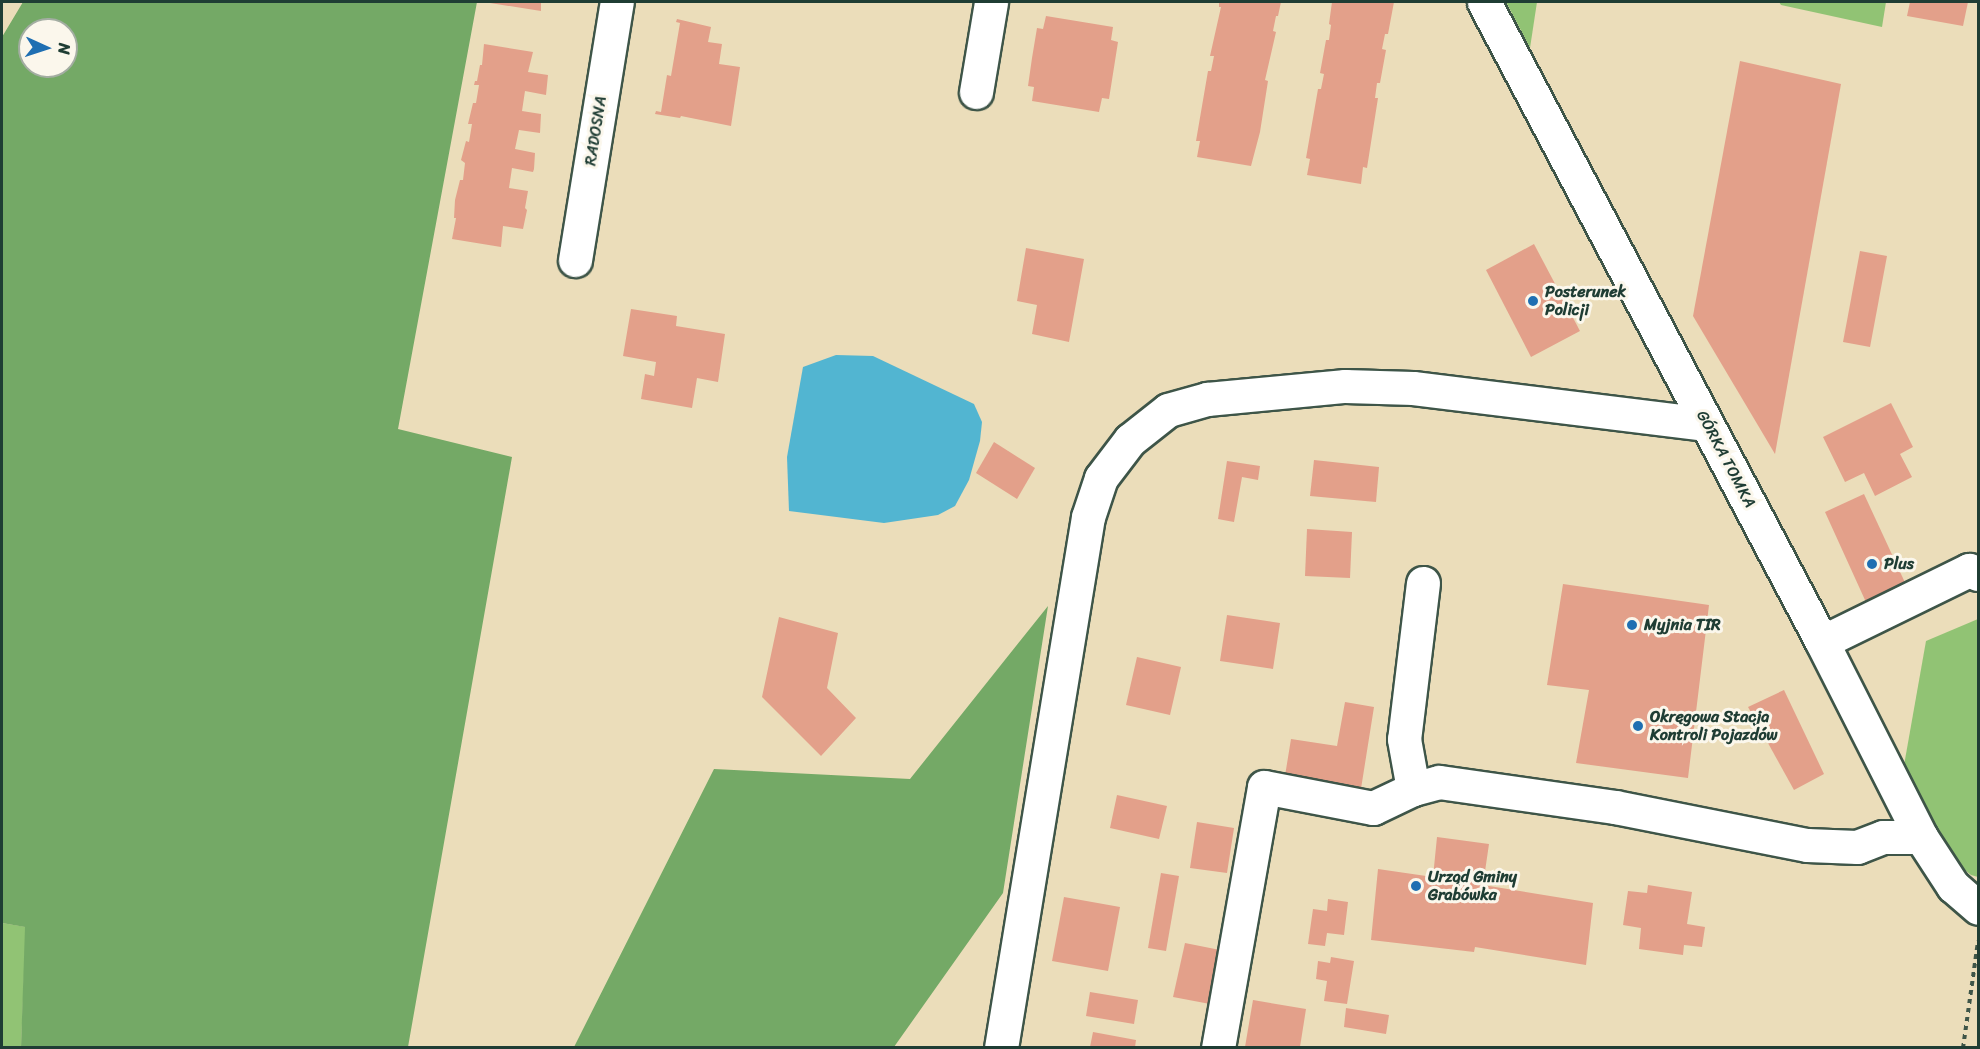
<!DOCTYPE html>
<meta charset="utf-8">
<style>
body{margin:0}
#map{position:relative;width:1980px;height:1049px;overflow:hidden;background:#ebddba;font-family:Sriracha,sans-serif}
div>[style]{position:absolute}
.green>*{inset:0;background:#91c374}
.forest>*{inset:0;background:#74a966}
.water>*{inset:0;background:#52b5d1}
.building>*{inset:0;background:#e3a08a}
.path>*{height:4px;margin-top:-2px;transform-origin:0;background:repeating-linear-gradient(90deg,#3e5548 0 4.5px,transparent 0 9px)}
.roads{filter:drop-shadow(2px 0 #3e5548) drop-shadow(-2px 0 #3e5548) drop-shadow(0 2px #3e5548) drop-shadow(0 -2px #3e5548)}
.minor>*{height:33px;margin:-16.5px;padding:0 16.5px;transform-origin:16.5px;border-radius:16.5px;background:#fff}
.dots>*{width:16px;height:16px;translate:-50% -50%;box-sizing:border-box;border:3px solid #fbf7ec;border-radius:50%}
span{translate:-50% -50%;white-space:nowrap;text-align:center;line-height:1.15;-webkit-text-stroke:6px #fbf7ec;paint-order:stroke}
.street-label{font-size:16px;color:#1f3d34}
.poi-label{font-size:16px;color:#1f3d34;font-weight:700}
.left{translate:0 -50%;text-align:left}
.frame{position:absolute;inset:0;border:3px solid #1f3d34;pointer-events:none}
.north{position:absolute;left:18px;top:18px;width:60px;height:60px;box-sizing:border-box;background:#fbf7ec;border:2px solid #a3ada2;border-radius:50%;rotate:93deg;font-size:16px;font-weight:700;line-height:24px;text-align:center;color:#1f3d34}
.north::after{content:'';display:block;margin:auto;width:21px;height:27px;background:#1f6fb2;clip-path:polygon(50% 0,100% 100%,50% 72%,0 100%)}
</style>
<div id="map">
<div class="green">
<div style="clip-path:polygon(1506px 2px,1537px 2px,1530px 48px)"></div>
<div style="clip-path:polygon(1779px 2px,1886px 2px,1882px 27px,1781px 5px)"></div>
<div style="clip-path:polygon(1978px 619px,1978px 877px,1971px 875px,1960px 866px,1934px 831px,1903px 771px,1926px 641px)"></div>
<div style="clip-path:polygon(2px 923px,26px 927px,21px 1047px,2px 1047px)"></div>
</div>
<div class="forest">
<div style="clip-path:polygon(evenodd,23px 2px,477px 2px,398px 429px,512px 457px,408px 1047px,21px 1047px,25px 927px,2px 923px,2px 37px,23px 2px,30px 30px,66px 30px,66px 66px,30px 66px,30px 30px)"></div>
<div style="clip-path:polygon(1048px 606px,1003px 893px,894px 1047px,574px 1047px,714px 769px,910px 779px)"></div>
</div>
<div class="water">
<div style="clip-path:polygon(836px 355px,873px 356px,974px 404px,982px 422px,980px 441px,969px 480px,955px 506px,938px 515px,884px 523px,789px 511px,787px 457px,803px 367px)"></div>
</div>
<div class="building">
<div style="clip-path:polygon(490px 2px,541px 2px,541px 11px,490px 3px)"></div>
<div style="clip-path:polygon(1219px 2px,1281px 2px,1278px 16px,1276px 16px,1273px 31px,1276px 32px,1265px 80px,1268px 81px,1260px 132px,1251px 166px,1197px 157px,1200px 141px,1196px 141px,1208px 71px,1211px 71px,1214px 56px,1210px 56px,1221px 7px,1219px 7px)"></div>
<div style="clip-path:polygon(1332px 2px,1394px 2px,1388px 34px,1385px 34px,1382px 49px,1386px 50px,1380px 83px,1377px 83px,1375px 98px,1378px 98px,1367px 168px,1363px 167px,1361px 184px,1307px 175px,1310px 159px,1306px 158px,1318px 89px,1321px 89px,1324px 74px,1320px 73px,1326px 40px,1329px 40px,1331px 25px,1329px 24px)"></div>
<div style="clip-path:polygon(1910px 2px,1968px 2px,1963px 26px,1907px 16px)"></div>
<div style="clip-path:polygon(1046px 16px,1113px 27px,1111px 40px,1118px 42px,1109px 99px,1102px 98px,1099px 112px,1032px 101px,1034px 87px,1028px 86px,1032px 58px,1037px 28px,1043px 29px)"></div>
<div style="clip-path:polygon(677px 19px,711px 27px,708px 42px,722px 44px,719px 64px,740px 67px,731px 126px,681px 116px,680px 118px,655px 114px,656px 111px,661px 112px,667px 75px,671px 76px,680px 23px,676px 22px)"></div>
<div style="clip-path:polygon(484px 44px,533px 52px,528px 72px,548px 75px,546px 95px,525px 91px,522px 111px,541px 114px,540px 133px,519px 130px,515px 149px,535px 153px,534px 169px,533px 172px,512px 168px,509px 188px,528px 191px,525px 208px,527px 210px,523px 229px,503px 226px,501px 247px,452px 239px,456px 218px,454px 218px,455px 200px,460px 180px,463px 180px,465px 163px,461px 160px,466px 141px,469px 142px,472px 124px,468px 124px,473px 103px,476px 103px,479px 85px,474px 85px,475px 81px,477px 81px,480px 65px,482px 65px)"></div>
<div style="clip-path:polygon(1740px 61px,1841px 84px,1775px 454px,1693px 316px)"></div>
<div style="clip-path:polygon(1534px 244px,1580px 331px,1531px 357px,1486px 270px)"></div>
<div style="clip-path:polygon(1026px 248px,1084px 259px,1069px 342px,1032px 334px,1037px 305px,1017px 301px)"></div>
<div style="clip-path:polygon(1860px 251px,1887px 256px,1870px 347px,1843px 342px)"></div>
<div style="clip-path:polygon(631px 309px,677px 316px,676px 326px,725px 334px,718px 382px,697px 378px,692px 408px,641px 399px,645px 374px,654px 376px,656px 362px,623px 356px)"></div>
<div style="clip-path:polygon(1891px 403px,1913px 447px,1900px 454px,1912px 477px,1875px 496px,1864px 473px,1845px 482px,1823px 437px)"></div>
<div style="clip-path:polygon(994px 442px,1035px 468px,1017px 499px,976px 473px)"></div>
<div style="clip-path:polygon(1314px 460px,1379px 467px,1376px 502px,1310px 496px)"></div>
<div style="clip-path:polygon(1227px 461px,1260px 466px,1258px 480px,1242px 477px,1234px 522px,1218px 519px)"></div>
<div style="clip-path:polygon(1864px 494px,1920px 615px,1880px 633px,1825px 512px)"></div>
<div style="clip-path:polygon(1307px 529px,1352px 532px,1350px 578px,1305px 576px)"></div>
<div style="clip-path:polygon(1563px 584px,1709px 605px,1688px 778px,1576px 763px,1589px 690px,1547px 685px)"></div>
<div style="clip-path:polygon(1227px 615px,1280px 623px,1273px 669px,1220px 661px)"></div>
<div style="clip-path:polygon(779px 617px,838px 633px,827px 688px,856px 718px,821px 756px,762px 697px)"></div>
<div style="clip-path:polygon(1137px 657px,1181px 667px,1170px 715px,1126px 705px)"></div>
<div style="clip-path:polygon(1784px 690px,1824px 774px,1794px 790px,1748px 707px)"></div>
<div style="clip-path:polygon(1345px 702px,1374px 707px,1360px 795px,1284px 782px,1291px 739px,1337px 746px)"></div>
<div style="clip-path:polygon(1117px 795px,1167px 806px,1159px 839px,1110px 828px)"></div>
<div style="clip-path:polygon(1197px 822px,1234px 828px,1227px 873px,1190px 868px)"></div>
<div style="clip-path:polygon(1437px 837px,1489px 844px,1483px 885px,1593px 903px,1586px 965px,1475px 947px,1474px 952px,1371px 940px,1378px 869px,1433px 877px)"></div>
<div style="clip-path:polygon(1161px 873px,1179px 876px,1166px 951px,1148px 948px)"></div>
<div style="clip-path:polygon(1648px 885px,1692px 892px,1687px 924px,1705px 927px,1702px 947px,1684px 945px,1683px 955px,1639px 949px,1641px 928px,1623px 925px,1628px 891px,1647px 893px)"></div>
<div style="clip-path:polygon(1064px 897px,1120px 907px,1108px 971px,1052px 961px)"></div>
<div style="clip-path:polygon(1328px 899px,1348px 902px,1344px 935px,1327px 933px,1325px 946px,1308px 944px,1313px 909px,1327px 911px)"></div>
<div style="clip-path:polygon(1185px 943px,1220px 950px,1210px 1004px,1173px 997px)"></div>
<div style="clip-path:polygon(1331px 957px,1354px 961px,1347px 1004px,1324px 1001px,1327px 981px,1316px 979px,1318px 961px,1330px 963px)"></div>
<div style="clip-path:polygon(1090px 992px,1138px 1000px,1134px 1024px,1086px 1016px)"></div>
<div style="clip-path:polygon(1253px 1000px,1306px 1009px,1300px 1047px,1245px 1047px)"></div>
<div style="clip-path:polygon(1346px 1008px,1389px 1015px,1386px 1034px,1344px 1027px)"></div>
<div style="clip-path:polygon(1093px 1032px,1136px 1040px,1135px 1047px,1090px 1047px)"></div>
</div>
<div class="path">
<div style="left:1963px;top:1048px;width:108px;rotate:-82deg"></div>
</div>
<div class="roads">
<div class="minor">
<div style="left:1484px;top:2px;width:724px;rotate:62.16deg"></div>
<div style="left:1822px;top:642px;width:219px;rotate:63.1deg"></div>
<div style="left:1921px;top:837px;width:59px;rotate:56.9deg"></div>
<div style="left:1953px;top:886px;width:33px;rotate:41deg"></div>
<div style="left:976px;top:92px;width:91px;rotate:-80.5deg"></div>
<div style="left:575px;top:260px;width:261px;rotate:-80.8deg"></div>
<div style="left:1423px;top:583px;width:157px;rotate:96.9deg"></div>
<div style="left:1404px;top:739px;width:51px;rotate:79.8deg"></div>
<div style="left:1413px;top:789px;width:27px;rotate:-15deg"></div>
<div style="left:1439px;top:782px;width:178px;rotate:8.1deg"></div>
<div style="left:1615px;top:807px;width:196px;rotate:11.2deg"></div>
<div style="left:1807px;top:845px;width:50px;rotate:2.3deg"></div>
<div style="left:1857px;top:847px;width:28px;rotate:-21deg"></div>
<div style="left:1883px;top:837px;width:38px"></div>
<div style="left:1822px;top:642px;width:164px;rotate:-26.1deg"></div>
<div style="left:1969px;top:570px;width:10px;rotate:24deg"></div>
<div style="left:1001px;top:1048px;width:538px;rotate:-80.7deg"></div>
<div style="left:1088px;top:517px;width:41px;rotate:-71.6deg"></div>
<div style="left:1101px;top:478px;width:48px;rotate:-52.7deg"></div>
<div style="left:1130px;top:440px;width:48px;rotate:-38.3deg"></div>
<div style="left:1168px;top:410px;width:41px;rotate:-15.8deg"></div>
<div style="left:1207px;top:399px;width:139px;rotate:-5.4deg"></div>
<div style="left:1345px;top:386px;width:68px;rotate:1.7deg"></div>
<div style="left:1413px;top:388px;width:296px;rotate:7deg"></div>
<div style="left:1218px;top:1048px;width:265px;rotate:-80deg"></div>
<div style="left:1264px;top:787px;width:111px;rotate:10.9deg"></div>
<div style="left:1373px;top:808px;width:44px;rotate:-25.4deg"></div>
</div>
</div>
<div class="dots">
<div style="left:1533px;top:301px;background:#1f6fb2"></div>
<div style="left:1872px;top:564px;background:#1f6fb2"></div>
<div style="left:1632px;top:625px;background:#1f6fb2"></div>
<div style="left:1638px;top:726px;background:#1f6fb2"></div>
<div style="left:1416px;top:886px;background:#1f6fb2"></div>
</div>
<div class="street-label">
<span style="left:596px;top:131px;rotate:-81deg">RADOSNA</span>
<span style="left:1726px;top:459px;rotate:62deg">GÓRKA TOMKA</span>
</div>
<div class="poi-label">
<span class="left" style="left:1545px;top:301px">Posterunek<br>Policji</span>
<span class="left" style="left:1884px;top:564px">Plus</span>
<span class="left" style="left:1644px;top:625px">Myjnia TIR</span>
<span class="left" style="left:1650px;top:726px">Okręgowa Stacja<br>Kontroli Pojazdów</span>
<span class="left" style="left:1428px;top:886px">Urząd Gminy<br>Grabówka</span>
</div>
<div class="frame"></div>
<div class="north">N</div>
</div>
